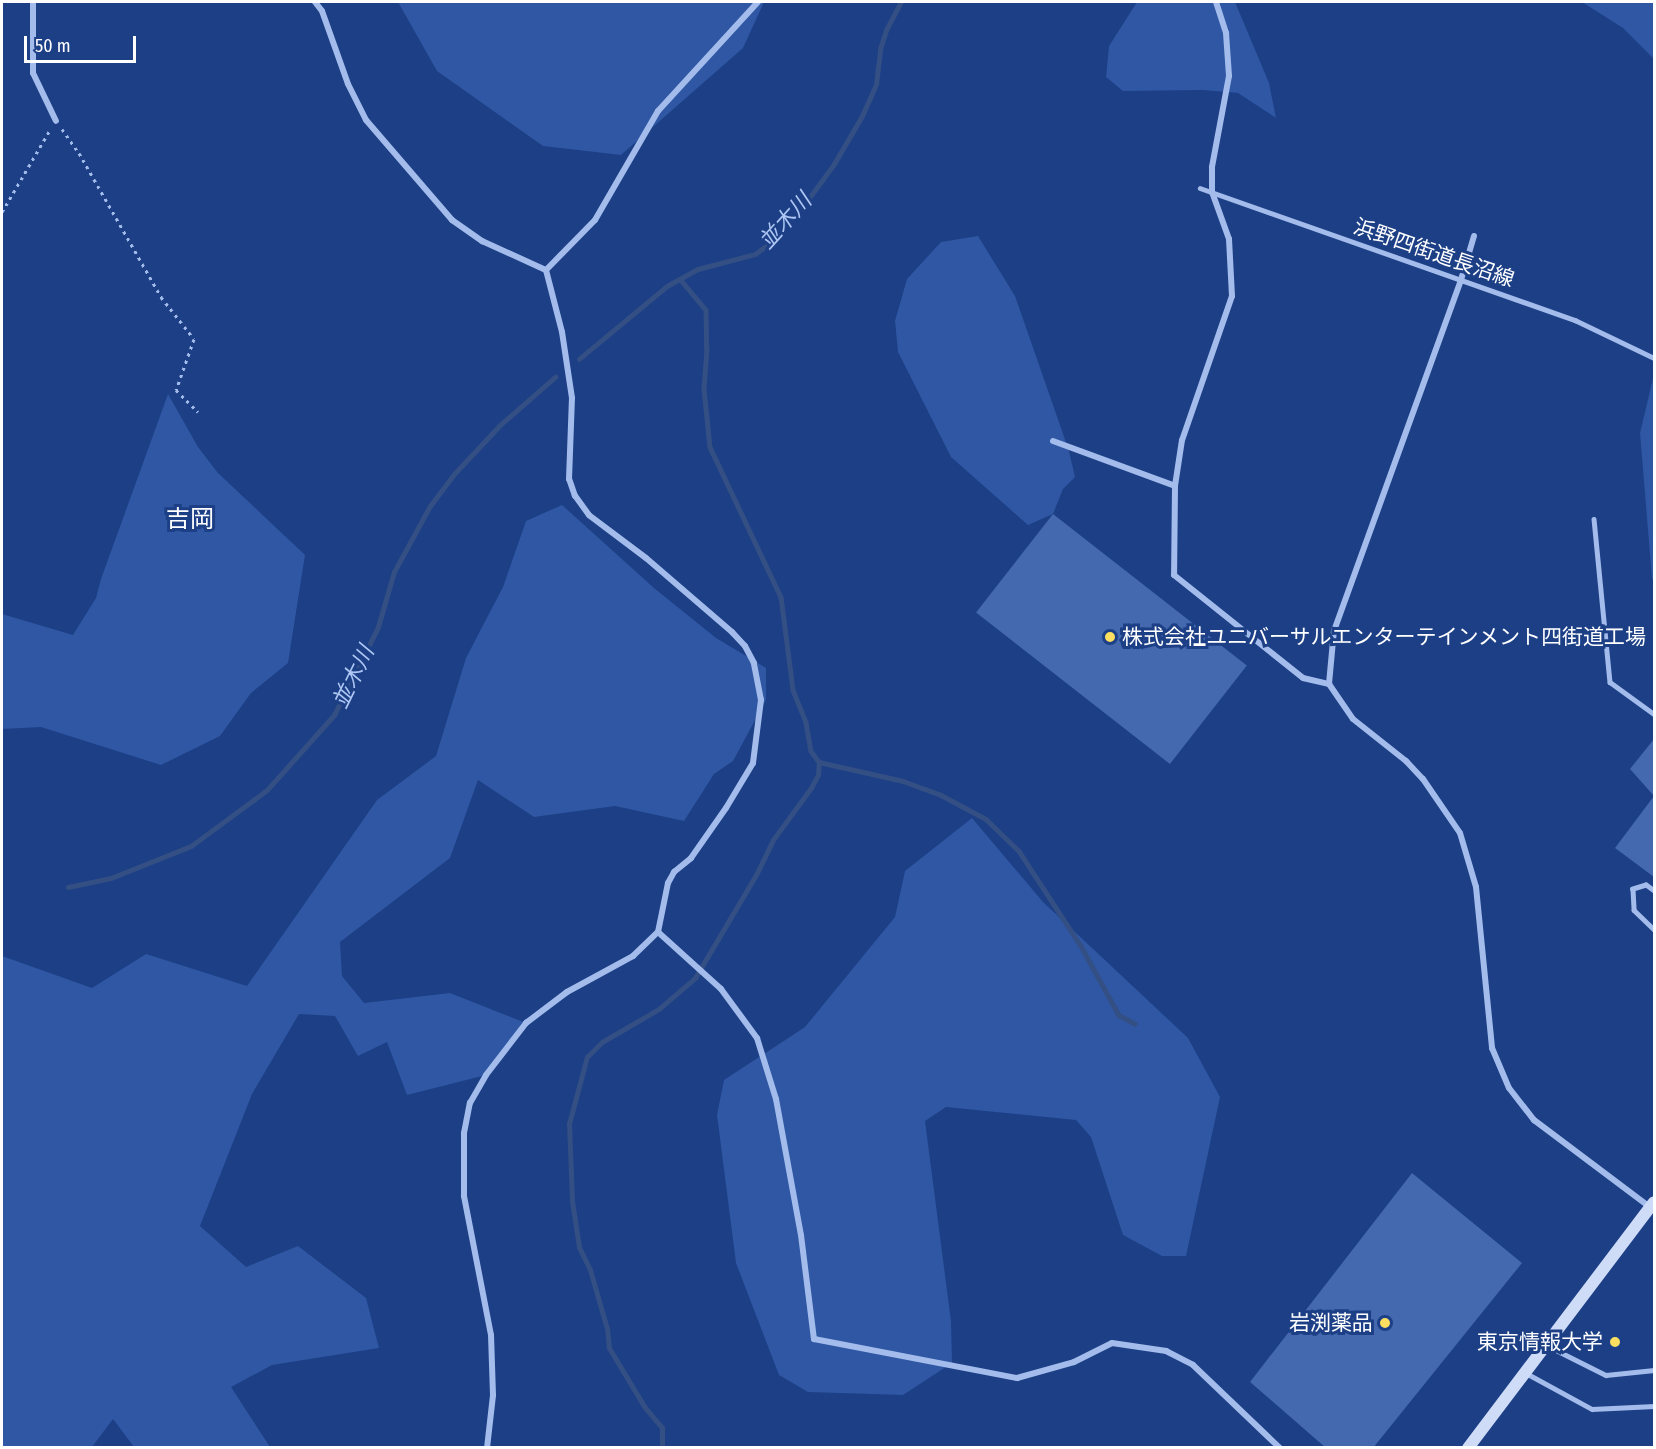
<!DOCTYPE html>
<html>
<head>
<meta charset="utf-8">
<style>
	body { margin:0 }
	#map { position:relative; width:1656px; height:1449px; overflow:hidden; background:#1c3f86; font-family:"Fira Sans Condensed","Noto Sans JP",sans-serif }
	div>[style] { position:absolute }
	.green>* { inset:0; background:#2f57a3 }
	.stream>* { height:4.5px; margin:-2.25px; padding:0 2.25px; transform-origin:2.25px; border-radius:2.25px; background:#344f83 }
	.building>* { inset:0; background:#4469af; transform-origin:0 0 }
	.path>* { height:3px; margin-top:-1.5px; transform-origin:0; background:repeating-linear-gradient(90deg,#a3bceb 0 3px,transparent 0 7.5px) }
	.lane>* { height:4.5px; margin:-2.25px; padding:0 2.25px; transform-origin:2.25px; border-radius:2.25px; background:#a3bceb }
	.street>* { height:6px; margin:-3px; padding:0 3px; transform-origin:3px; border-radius:3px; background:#a3bceb }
	.secondary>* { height:12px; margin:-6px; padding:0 6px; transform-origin:6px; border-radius:6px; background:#cfdcf8 }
	.dots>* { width:16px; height:16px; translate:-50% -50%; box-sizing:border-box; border:3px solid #1c3f86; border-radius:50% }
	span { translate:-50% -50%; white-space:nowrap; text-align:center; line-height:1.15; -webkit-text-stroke:6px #1c3f86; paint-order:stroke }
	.street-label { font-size:21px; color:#fff }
	.poi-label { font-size:21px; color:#fff }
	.left { translate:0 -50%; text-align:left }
	.right { translate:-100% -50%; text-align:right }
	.water-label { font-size:22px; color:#aec6f3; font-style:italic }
	.quarter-label { font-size:24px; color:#fff }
	.frame { position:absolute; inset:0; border:3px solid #fff; pointer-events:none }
	.scale { position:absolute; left:24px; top:36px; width:112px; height:27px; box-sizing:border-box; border:3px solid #fff; border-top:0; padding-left:8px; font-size:18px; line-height:21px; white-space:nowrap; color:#fff; -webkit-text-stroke:4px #1c3f86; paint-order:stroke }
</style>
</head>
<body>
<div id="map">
	<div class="green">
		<div style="clip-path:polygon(398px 2px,764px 2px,743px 48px,621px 155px,543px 146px,437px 71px)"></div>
		<div style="clip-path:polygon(1137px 2px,1235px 2px,1269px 83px,1276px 118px,1238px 93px,1203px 90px,1123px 91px,1106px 77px,1109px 46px)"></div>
		<div style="clip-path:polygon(1582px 2px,1654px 2px,1654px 59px,1623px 28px)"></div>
		<div style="clip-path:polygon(978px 236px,1015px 296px,1069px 451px,1075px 477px,1063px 489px,1053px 514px,1028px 525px,951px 457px,898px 352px,895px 321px,907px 279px,941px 242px)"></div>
		<div style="clip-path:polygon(1654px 374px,1654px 580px,1652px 579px,1640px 433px)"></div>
		<div style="clip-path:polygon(168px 394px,198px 447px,218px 473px,305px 555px,288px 663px,251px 693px,220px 736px,161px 765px,41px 727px,2px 729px,2px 614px,73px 635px,96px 598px,101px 579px)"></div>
		<div style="clip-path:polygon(562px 505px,654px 588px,716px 638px,766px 668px,766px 700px,733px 761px,714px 774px,684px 821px,615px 806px,534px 817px,478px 780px,450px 858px,340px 942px,342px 976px,364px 1003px,450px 993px,526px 1023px,486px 1075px,407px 1095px,387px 1042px,358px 1056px,335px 1016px,299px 1014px,252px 1094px,200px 1226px,246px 1267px,298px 1246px,366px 1298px,379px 1348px,272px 1365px,231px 1387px,270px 1447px,134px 1447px,113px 1419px,92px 1447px,2px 1448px,2px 956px,92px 988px,146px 954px,247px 986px,377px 800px,436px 756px,466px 658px,503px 587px,526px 521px)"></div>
		<div style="clip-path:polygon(972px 818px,1043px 902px,1188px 1038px,1220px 1097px,1186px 1256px,1162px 1256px,1123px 1235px,1091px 1137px,1076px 1120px,946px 1107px,925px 1121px,951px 1321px,952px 1363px,903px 1395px,808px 1392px,779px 1375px,736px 1263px,717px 1115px,724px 1080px,805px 1027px,895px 917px,905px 871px)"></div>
	</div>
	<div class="stream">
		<div style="left:680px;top:279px;width:40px;rotate:50deg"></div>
		<div style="left:706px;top:310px;width:39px;rotate:89deg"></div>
		<div style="left:707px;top:349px;width:40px;rotate:94.3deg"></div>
		<div style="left:704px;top:389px;width:58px;rotate:84.1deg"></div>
		<div style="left:710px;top:447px;width:166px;rotate:64.7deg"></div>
		<div style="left:781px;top:597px;width:94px;rotate:82.6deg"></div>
		<div style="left:793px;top:690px;width:35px;rotate:68deg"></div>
		<div style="left:806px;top:723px;width:28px;rotate:80deg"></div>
		<div style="left:811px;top:751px;width:14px;rotate:54deg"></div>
		<div style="left:819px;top:762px;width:86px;rotate:12.7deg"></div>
		<div style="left:903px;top:781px;width:40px;rotate:20.2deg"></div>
		<div style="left:941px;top:795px;width:51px;rotate:28.1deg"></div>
		<div style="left:986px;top:819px;width:46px;rotate:44.1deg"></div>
		<div style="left:1019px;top:851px;width:113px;rotate:56.9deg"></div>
		<div style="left:1081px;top:946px;width:79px;rotate:61.2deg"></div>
		<div style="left:1119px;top:1015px;width:18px;rotate:29deg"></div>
		<div style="left:579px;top:359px;width:114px;rotate:-39.7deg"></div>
		<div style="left:667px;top:286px;width:35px;rotate:-29deg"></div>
		<div style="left:698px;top:269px;width:59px;rotate:-14.7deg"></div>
		<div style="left:755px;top:254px;width:17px;rotate:-36deg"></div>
		<div style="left:769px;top:244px;width:47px;rotate:-47.6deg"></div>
		<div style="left:801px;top:209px;width:56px;rotate:-53.7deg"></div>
		<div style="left:834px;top:164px;width:56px;rotate:-59.7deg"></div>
		<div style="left:862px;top:116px;width:35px;rotate:-66deg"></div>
		<div style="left:876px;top:84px;width:35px;rotate:-83deg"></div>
		<div style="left:880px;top:49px;width:20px;rotate:-72deg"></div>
		<div style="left:886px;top:30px;width:32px;rotate:-62deg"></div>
		<div style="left:68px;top:887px;width:44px;rotate:-11.8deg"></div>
		<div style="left:111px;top:878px;width:86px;rotate:-21.8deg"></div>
		<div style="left:191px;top:846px;width:94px;rotate:-36.4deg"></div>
		<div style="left:267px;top:790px;width:101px;rotate:-48.2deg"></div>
		<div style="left:334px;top:715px;width:98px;rotate:-63.4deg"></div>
		<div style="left:378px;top:627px;width:57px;rotate:-73.8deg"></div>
		<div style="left:394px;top:572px;width:75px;rotate:-61.4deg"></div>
		<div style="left:430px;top:506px;width:41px;rotate:-52.9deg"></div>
		<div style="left:455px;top:473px;width:66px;rotate:-46.8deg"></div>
		<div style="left:500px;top:425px;width:73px;rotate:-41.1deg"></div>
		<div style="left:662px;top:1448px;width:20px;rotate:-90deg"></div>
		<div style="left:662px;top:1428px;width:26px;rotate:-130deg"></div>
		<div style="left:645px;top:1408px;width:70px;rotate:-121deg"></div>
		<div style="left:609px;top:1348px;width:19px;rotate:-96deg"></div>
		<div style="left:607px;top:1329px;width:61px;rotate:-106.1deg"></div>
		<div style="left:590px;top:1270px;width:25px;rotate:-116deg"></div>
		<div style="left:579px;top:1247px;width:47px;rotate:-98.7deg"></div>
		<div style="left:572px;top:1201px;width:77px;rotate:-92.2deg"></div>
		<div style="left:569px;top:1124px;width:69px;rotate:-75deg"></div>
		<div style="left:587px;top:1057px;width:21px;rotate:-45deg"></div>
		<div style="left:602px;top:1042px;width:66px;rotate:-30.1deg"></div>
		<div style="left:659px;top:1009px;width:48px;rotate:-40.7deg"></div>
		<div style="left:695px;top:978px;width:120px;rotate:-59.4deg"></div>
		<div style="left:756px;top:875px;width:39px;rotate:-64deg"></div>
		<div style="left:773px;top:840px;width:64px;rotate:-53.8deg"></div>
		<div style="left:811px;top:788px;width:15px;rotate:-62deg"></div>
		<div style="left:818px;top:775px;width:13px;rotate:-86deg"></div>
	</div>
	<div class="building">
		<div style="left:1053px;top:514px;width:246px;height:125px;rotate:38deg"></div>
		<div style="clip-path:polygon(1654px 739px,1654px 796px,1630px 769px)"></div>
		<div style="clip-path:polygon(1654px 796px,1654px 877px,1615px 848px)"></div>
		<div style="clip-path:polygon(1412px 1173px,1522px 1263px,1373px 1448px,1326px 1448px,1250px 1382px)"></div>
	</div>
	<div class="path">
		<div style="left:62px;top:129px;width:29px;rotate:55deg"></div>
		<div style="left:79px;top:153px;width:166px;rotate:60.3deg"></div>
		<div style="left:161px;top:297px;width:53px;rotate:51.8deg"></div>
		<div style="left:194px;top:339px;width:54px;rotate:109.4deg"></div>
		<div style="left:176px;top:390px;width:31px;rotate:45deg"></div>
		<div style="left:2px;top:212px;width:97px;rotate:-59.7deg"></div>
	</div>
	<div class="lane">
		<div style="left:1200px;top:188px;width:398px;rotate:19.4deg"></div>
		<div style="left:1575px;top:320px;width:88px;rotate:25.7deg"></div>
		<div style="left:1594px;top:519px;width:164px;rotate:84.4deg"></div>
		<div style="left:1610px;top:682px;width:54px;rotate:36deg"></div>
		<div style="left:1654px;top:891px;width:10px;rotate:-143deg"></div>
		<div style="left:1646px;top:885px;width:14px;rotate:163deg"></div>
		<div style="left:1633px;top:889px;width:21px;rotate:87deg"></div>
		<div style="left:1634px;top:910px;width:28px;rotate:44deg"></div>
		<div style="left:1546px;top:1345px;width:67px;rotate:26.6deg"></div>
		<div style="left:1606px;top:1375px;width:48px;rotate:-5.9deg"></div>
		<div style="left:1526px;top:1373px;width:75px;rotate:28.6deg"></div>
		<div style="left:1592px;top:1409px;width:62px;rotate:-2.8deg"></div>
	</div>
	<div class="street">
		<div style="left:33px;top:2px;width:71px;rotate:90deg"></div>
		<div style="left:33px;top:73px;width:53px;rotate:64.4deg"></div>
		<div style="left:315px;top:2px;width:11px;rotate:52deg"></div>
		<div style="left:322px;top:11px;width:77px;rotate:70.4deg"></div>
		<div style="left:348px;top:84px;width:40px;rotate:63.4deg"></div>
		<div style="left:366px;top:120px;width:132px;rotate:49.3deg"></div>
		<div style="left:452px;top:220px;width:37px;rotate:35deg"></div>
		<div style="left:482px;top:241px;width:70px;rotate:24.4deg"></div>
		<div style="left:1216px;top:2px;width:33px;rotate:72deg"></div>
		<div style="left:1226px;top:33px;width:43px;rotate:86deg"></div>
		<div style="left:1229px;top:76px;width:93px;rotate:100.6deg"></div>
		<div style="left:1212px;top:167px;width:25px;rotate:90deg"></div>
		<div style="left:1212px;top:192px;width:50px;rotate:70.1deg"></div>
		<div style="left:1229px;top:239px;width:57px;rotate:87deg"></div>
		<div style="left:1232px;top:296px;width:152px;rotate:109.1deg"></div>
		<div style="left:1182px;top:440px;width:47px;rotate:98.7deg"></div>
		<div style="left:1175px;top:486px;width:89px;rotate:90.6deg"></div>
		<div style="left:1174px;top:575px;width:165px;rotate:38.6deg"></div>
		<div style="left:1303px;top:678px;width:27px;rotate:13deg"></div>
		<div style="left:1474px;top:236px;width:46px;rotate:106.5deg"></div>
		<div style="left:1461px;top:280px;width:372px;rotate:109.9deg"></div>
		<div style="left:1334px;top:630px;width:54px;rotate:95.3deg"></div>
		<div style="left:1329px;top:684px;width:42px;rotate:55.6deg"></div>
		<div style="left:1353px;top:719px;width:68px;rotate:38.4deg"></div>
		<div style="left:1406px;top:761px;width:25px;rotate:47deg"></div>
		<div style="left:1423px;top:779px;width:65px;rotate:55.6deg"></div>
		<div style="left:1460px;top:833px;width:56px;rotate:73.5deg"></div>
		<div style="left:1476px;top:887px;width:162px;rotate:84.3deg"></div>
		<div style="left:1492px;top:1048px;width:43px;rotate:67deg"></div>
		<div style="left:1509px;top:1088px;width:41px;rotate:52deg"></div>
		<div style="left:1534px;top:1120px;width:145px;rotate:36.9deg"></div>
		<div style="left:546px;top:270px;width:70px;rotate:-45.6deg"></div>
		<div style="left:595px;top:220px;width:126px;rotate:-60deg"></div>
		<div style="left:658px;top:111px;width:148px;rotate:-47.5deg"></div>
		<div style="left:1053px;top:441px;width:130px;rotate:20.2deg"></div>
		<div style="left:658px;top:932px;width:85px;rotate:42.1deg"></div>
		<div style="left:721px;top:989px;width:61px;rotate:53.7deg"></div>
		<div style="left:757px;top:1038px;width:64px;rotate:72.7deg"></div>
		<div style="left:776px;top:1099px;width:138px;rotate:79.6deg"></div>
		<div style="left:801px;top:1235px;width:105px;rotate:82.9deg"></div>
		<div style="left:814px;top:1339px;width:207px;rotate:10.9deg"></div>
		<div style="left:1017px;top:1378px;width:59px;rotate:-15.7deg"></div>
		<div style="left:1074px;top:1362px;width:42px;rotate:-26.6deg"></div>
		<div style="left:1112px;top:1343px;width:55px;rotate:8.4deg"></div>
		<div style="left:1166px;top:1351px;width:30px;rotate:27deg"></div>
		<div style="left:1193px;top:1365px;width:120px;rotate:43.7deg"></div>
		<div style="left:487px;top:1448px;width:53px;rotate:-83.5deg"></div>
		<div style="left:493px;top:1395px;width:60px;rotate:-91.9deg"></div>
		<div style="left:491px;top:1335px;width:142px;rotate:-101deg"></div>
		<div style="left:464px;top:1196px;width:63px;rotate:-90deg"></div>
		<div style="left:464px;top:1133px;width:31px;rotate:-79deg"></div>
		<div style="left:470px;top:1103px;width:32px;rotate:-60deg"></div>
		<div style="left:486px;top:1075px;width:66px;rotate:-52.4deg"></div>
		<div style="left:526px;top:1023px;width:51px;rotate:-37.1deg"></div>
		<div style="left:567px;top:992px;width:75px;rotate:-28.6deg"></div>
		<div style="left:633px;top:956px;width:35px;rotate:-44deg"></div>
		<div style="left:658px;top:932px;width:50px;rotate:-78.5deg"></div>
		<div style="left:668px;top:883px;width:13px;rotate:-61deg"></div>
		<div style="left:674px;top:872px;width:22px;rotate:-39deg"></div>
		<div style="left:691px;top:858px;width:61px;rotate:-55deg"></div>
		<div style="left:726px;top:808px;width:52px;rotate:-59deg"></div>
		<div style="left:753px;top:763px;width:64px;rotate:-82.8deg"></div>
		<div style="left:761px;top:700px;width:38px;rotate:-101deg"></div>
		<div style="left:754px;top:663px;width:19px;rotate:-118deg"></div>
		<div style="left:745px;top:646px;width:19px;rotate:-133deg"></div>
		<div style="left:732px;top:632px;width:113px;rotate:-139.3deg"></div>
		<div style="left:646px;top:558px;width:71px;rotate:-143deg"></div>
		<div style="left:589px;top:515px;width:24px;rotate:-126deg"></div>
		<div style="left:575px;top:496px;width:18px;rotate:-109deg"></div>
		<div style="left:569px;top:479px;width:81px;rotate:-87.9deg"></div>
		<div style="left:572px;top:398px;width:67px;rotate:-98.6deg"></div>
		<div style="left:562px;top:332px;width:64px;rotate:-104.5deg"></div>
	</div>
	<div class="secondary">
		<div style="left:1468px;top:1448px;width:308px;rotate:-52.9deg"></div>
	</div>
	<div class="dots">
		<div style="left:1110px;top:637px;background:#fcdf60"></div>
		<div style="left:1385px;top:1323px;background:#fcdf60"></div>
		<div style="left:1615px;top:1342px;background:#fcdf60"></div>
	</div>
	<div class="street-label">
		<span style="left:1434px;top:253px;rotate:19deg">浜野四街道長沼線</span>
	</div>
	<div class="poi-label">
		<span class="left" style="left:1122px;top:637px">株式会社ユニバーサルエンターテインメント四街道工場</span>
		<span class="right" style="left:1373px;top:1323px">岩渕薬品</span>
		<span class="right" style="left:1603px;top:1342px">東京情報大学</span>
	</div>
	<div class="water-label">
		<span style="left:785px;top:221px;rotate:-48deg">並木川</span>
		<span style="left:353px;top:677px;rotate:-64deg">並木川</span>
	</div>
	<div class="quarter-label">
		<span style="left:190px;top:520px">吉岡</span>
	</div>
	<div class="frame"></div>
	<div class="scale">50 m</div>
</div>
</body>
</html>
